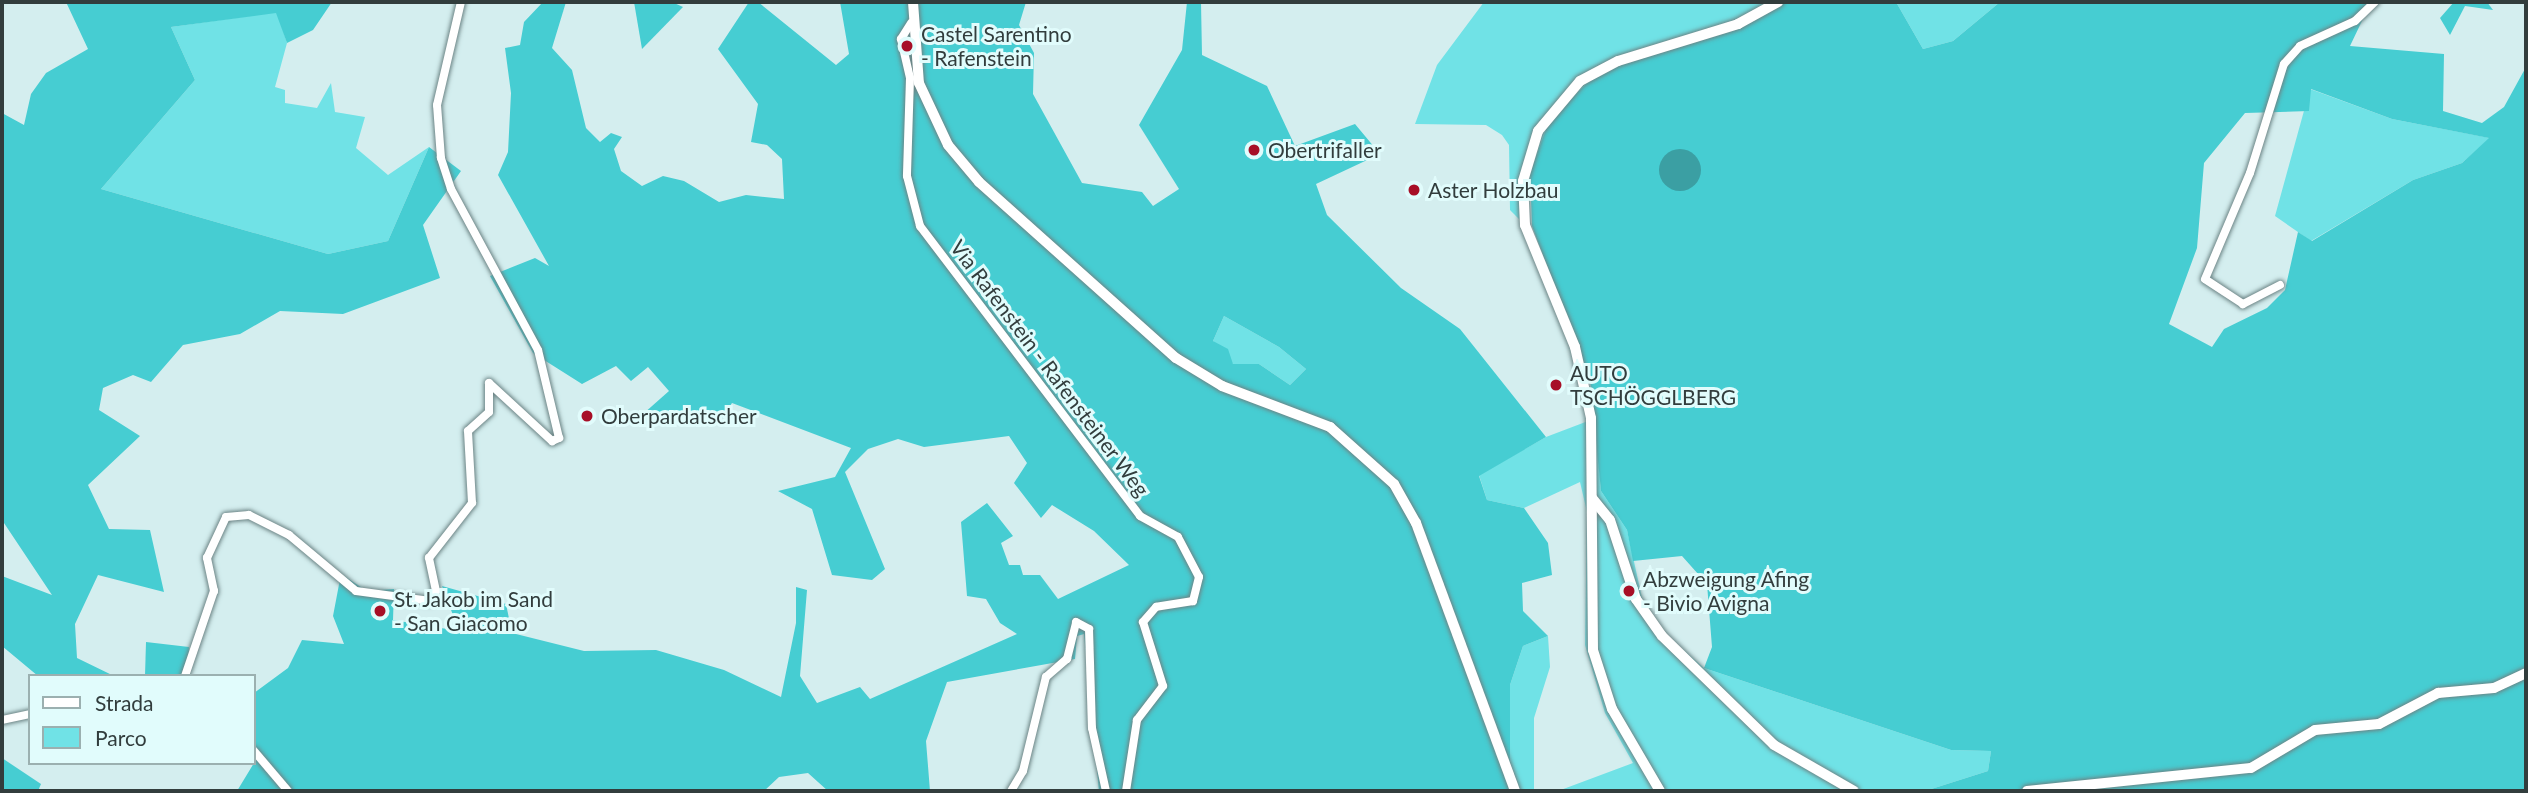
<!DOCTYPE html>
<html>
<head>
<meta charset="utf-8">
<style>
	body { margin:0 }
	#map { position:relative; width:2528px; height:793px; overflow:hidden; background:#d4eeef; font-family:Lato,sans-serif }
	div>[style] { position:absolute }
	.green>* { inset:0; background:#70e2e6 }
	.forest>* { inset:0; background:#46cdd2 }
	.water>* { inset:0; background:#3b9fa3 }
	.round { border-radius:50% }
	.roads { filter:drop-shadow(0 0 2px #6c8485) drop-shadow(0 0 2px #6c8485) }
	.minor>* { height:8px; margin:-4px; padding:0 4px; transform-origin:4px; border-radius:4px; background:#fff }
	.tertiary>* { height:10px; margin:-5px; padding:0 5px; transform-origin:5px; border-radius:5px; background:#fff }
	.secondary>* { height:10px; margin:-5px; padding:0 5px; transform-origin:5px; border-radius:5px; background:#fff }
	.dots>* { width:19px; height:19px; translate:-50% -50%; box-sizing:border-box; border:4px solid #e1fcfc; border-radius:50% }
	span { translate:-50% -50%; white-space:nowrap; text-align:center; line-height:1.15; -webkit-text-stroke:6px #e1fcfc; paint-order:stroke }
	.poi-label { font-size:21px; color:#323d3d }
	.left { translate:0 -50%; text-align:left }
	.street-label { font-size:21px; color:#323d3d }
	.frame { position:absolute; inset:0; border:4px solid #323d3d; pointer-events:none }
	.legend { position:absolute; left:28px; top:674px; width:228px; height:91px; box-sizing:border-box; background:#e1fcfc; border:2px solid #9bb0b0; margin:0; padding:9px 12px; list-style:none; font-size:21px; color:#323d3d }
	.legend li { display:flex; align-items:center; gap:14px; height:35px }
	.legend b { width:35px; border:2px solid #9bb0b0 }
</style>
</head>
<body>
<div id="map">
	<div class="green">
		<div style="clip-path:polygon(1484px 2px,1788px 2px,1530px 173px,1525px 225px,1510px 210px,1509px 145px,1502px 135px,1486px 125px,1415px 124px,1437px 65px)"></div>
		<div style="clip-path:polygon(1896px 2px,2000px 2px,1953px 41px,1923px 49px)"></div>
		<div style="clip-path:polygon(277px 12px,287px 43px,275px 87px,285px 90px,285px 103px,317px 108px,331px 83px,335px 112px,365px 117px,356px 148px,388px 175px,429px 147px,388px 241px,328px 254px,101px 189px,195px 80px,171px 27px)"></div>
		<div style="clip-path:polygon(2310px 89px,2392px 119px,2490px 138px,2462px 163px,2413px 180px,2311px 241px,2275px 216px)"></div>
		<div style="clip-path:polygon(1224px 316px,1279px 347px,1306px 369px,1290px 385px,1259px 364px,1233px 364px,1213px 341px)"></div>
		<div style="clip-path:polygon(1596px 418px,1601px 491px,1627px 530px,1644px 607px,1663px 632px,1704px 668px,1951px 750px,1991px 751px,1988px 771px,1925px 791px,1558px 791px,1633px 763px,1605px 713px,1585px 645px,1587px 512px,1580px 482px,1524px 508px,1487px 500px,1479px 475px,1546px 437px)"></div>
		<div style="clip-path:polygon(1548px 636px,1550px 667px,1534px 718px,1534px 791px,1521px 791px,1510px 761px,1510px 685px,1523px 646px)"></div>
	</div>
	<div class="forest">
		<div style="clip-path:polygon(66px 2px,332px 2px,313px 30px,287px 43px,276px 13px,171px 27px,195px 80px,101px 189px,328px 254px,388px 241px,429px 147px,461px 171px,423px 225px,440px 278px,343px 314px,280px 311px,240px 334px,183px 345px,151px 382px,133px 375px,103px 388px,99px 410px,140px 436px,88px 485px,109px 529px,150px 530px,164px 592px,98px 575px,75px 624px,77px 658px,114px 676px,38px 676px,2px 646px,2px 576px,52px 595px,2px 520px,2px 113px,24px 125px,31px 94px,46px 73px,88px 49px)"></div>
		<div style="clip-path:polygon(evenodd,543px 2px,566px 2px,552px 48px,572px 70px,586px 128px,600px 142px,611px 133px,622px 137px,614px 149px,621px 171px,642px 186px,663px 176px,684px 181px,719px 202px,746px 195px,784px 199px,782px 159px,767px 145px,751px 142px,758px 104px,718px 49px,749px 2px,758px 2px,836px 65px,849px 54px,840px 2px,1026px 2px,1019px 25px,1034px 53px,1033px 94px,1082px 183px,1142px 192px,1153px 206px,1179px 189px,1139px 125px,1182px 50px,1187px 2px,1201px 2px,1202px 55px,1267px 86px,1295px 146px,1355px 124px,1380px 154px,1316px 184px,1327px 215px,1401px 288px,1460px 329px,1546px 437px,1479px 476px,1487px 500px,1524px 508px,1548px 543px,1552px 575px,1522px 583px,1523px 611px,1548px 636px,1523px 646px,1510px 685px,1510px 761px,1521px 791px,1099px 791px,1084px 634px,1077px 636px,1075px 659px,947px 682px,926px 741px,930px 791px,828px 791px,808px 773px,779px 777px,764px 791px,237px 791px,254px 763px,254px 693px,288px 668px,302px 640px,344px 644px,333px 616px,341px 574px,367px 591px,394px 589px,393px 620px,459px 631px,442px 586px,506px 604px,512px 633px,584px 651px,656px 650px,724px 670px,781px 697px,796px 623px,796px 587px,807px 590px,800px 676px,817px 703px,860px 687px,870px 699px,1017px 634px,1000px 623px,986px 599px,967px 596px,961px 522px,987px 503px,1013px 536px,1001px 543px,1009px 565px,1020px 565px,1023px 575px,1040px 575px,1058px 599px,1129px 565px,1094px 531px,1052px 505px,1041px 518px,1014px 483px,1027px 463px,1009px 436px,924px 447px,898px 439px,868px 449px,845px 472px,885px 569px,872px 580px,832px 575px,812px 509px,778px 491px,835px 477px,851px 448px,732px 403px,722px 418px,693px 411px,651px 427px,641px 424px,643px 414px,669px 391px,648px 367px,631px 381px,616px 366px,582px 384px,533px 353px,490px 276px,535px 258px,549px 266px,498px 175px,508px 152px,511px 93px,505px 48px,520px 45px,524px 22px,543px 2px,1224px 316px,1279px 347px,1306px 369px,1290px 385px,1259px 364px,1233px 364px,1228px 349px,1213px 341px,1224px 316px)"></div>
		<div style="clip-path:polygon(634px 2px,672px 2px,683px 7px,642px 49px)"></div>
		<div style="clip-path:polygon(evenodd,1788px 2px,1896px 2px,1923px 49px,1953px 41px,2000px 2px,2371px 2px,2350px 46px,2444px 54px,2443px 111px,2482px 123px,2504px 107px,2526px 67px,2526px 791px,1925px 791px,1988px 771px,1991px 751px,1951px 750px,1704px 668px,1712px 647px,1707px 584px,1682px 556px,1633px 561px,1627px 530px,1601px 491px,1590px 380px,1532px 226px,1530px 173px,1550px 119px,1598px 73px,1788px 2px,2311px 89px,2392px 119px,2489px 138px,2462px 163px,2413px 180px,2312px 241px,2298px 232px,2285px 290px,2267px 308px,2224px 329px,2212px 347px,2169px 324px,2197px 248px,2204px 163px,2245px 113px,2309px 111px,2311px 89px)"></div>
		<div style="clip-path:polygon(2454px 2px,2487px 2px,2493px 10px,2465px 6px,2450px 35px,2440px 18px)"></div>
		<div style="clip-path:polygon(146px 642px,189px 647px,188px 676px,145px 676px)"></div>
		<div style="clip-path:polygon(2px 758px,41px 784px,38px 791px,2px 791px)"></div>
	</div>
	<div class="water">
		<div class="round" style="left:1659px;top:149px;width:42px;height:42px"></div>
	</div>
	<div class="roads">
		<div class="minor">
			<div style="left:911px;top:23px;width:19px;rotate:122deg"></div>
			<div style="left:901px;top:39px;width:40px;rotate:77deg"></div>
			<div style="left:910px;top:78px;width:98px;rotate:91.8deg"></div>
			<div style="left:907px;top:176px;width:52px;rotate:75.4deg"></div>
			<div style="left:920px;top:226px;width:364px;rotate:52.8deg"></div>
			<div style="left:1140px;top:516px;width:43px;rotate:28.9deg"></div>
			<div style="left:1178px;top:537px;width:45px;rotate:62.3deg"></div>
			<div style="left:1199px;top:577px;width:25px;rotate:104deg"></div>
			<div style="left:1193px;top:601px;width:37px;rotate:171deg"></div>
			<div style="left:1156px;top:607px;width:20px;rotate:131deg"></div>
			<div style="left:1143px;top:622px;width:67px;rotate:72.6deg"></div>
			<div style="left:1163px;top:686px;width:43px;rotate:127.4deg"></div>
			<div style="left:1137px;top:720px;width:72px;rotate:98.8deg"></div>
			<div style="left:2280px;top:285px;width:42px;rotate:152.8deg"></div>
			<div style="left:2243px;top:304px;width:45px;rotate:-146.7deg"></div>
			<div style="left:2205px;top:279px;width:115px;rotate:-67deg"></div>
			<div style="left:2250px;top:173px;width:114px;rotate:-72.7deg"></div>
			<div style="left:2284px;top:64px;width:24px;rotate:-48deg"></div>
			<div style="left:2300px;top:46px;width:60px;rotate:-24.4deg"></div>
			<div style="left:2355px;top:21px;width:28px;rotate:-44deg"></div>
			<div style="left:185px;top:676px;width:90px;rotate:-71.2deg"></div>
			<div style="left:214px;top:591px;width:34px;rotate:-102deg"></div>
			<div style="left:207px;top:558px;width:45px;rotate:-65.1deg"></div>
			<div style="left:226px;top:517px;width:23px;rotate:-5deg"></div>
			<div style="left:249px;top:515px;width:45px;rotate:26.6deg"></div>
			<div style="left:289px;top:535px;width:87px;rotate:39.9deg"></div>
			<div style="left:356px;top:591px;width:75px;rotate:7.7deg"></div>
			<div style="left:430px;top:601px;width:12px;rotate:-59deg"></div>
			<div style="left:436px;top:591px;width:34px;rotate:-102deg"></div>
			<div style="left:429px;top:558px;width:70px;rotate:-52deg"></div>
			<div style="left:472px;top:503px;width:72px;rotate:-93.2deg"></div>
			<div style="left:468px;top:431px;width:28px;rotate:-42deg"></div>
			<div style="left:489px;top:412px;width:29px;rotate:-90deg"></div>
			<div style="left:489px;top:383px;width:86px;rotate:42.6deg"></div>
			<div style="left:552px;top:441px;width:8px;rotate:-23deg"></div>
			<div style="left:559px;top:438px;width:90px;rotate:-103.4deg"></div>
			<div style="left:538px;top:350px;width:183px;rotate:-118.4deg"></div>
			<div style="left:451px;top:189px;width:33px;rotate:-108deg"></div>
			<div style="left:441px;top:158px;width:53px;rotate:-94.3deg"></div>
			<div style="left:437px;top:105px;width:106px;rotate:-76.9deg"></div>
			<div style="left:2px;top:720px;width:29px;rotate:-12deg"></div>
			<div style="left:254px;top:751px;width:52px;rotate:49.6deg"></div>
			<div style="left:1011px;top:791px;width:23px;rotate:-59deg"></div>
			<div style="left:1023px;top:771px;width:97px;rotate:-76.3deg"></div>
			<div style="left:1046px;top:677px;width:28px;rotate:-41deg"></div>
			<div style="left:1067px;top:659px;width:38px;rotate:-76deg"></div>
			<div style="left:1076px;top:622px;width:15px;rotate:28deg"></div>
			<div style="left:1089px;top:629px;width:99px;rotate:88.3deg"></div>
			<div style="left:1092px;top:728px;width:65px;rotate:77.5deg"></div>
		</div>
		<div class="tertiary">
			<div style="left:1592px;top:498px;width:28px;rotate:51deg"></div>
			<div style="left:1610px;top:520px;width:83px;rotate:71.8deg"></div>
			<div style="left:1636px;top:599px;width:45px;rotate:54.9deg"></div>
			<div style="left:1662px;top:636px;width:156px;rotate:44.2deg"></div>
			<div style="left:1774px;top:745px;width:92px;rotate:29.9deg"></div>
			<div style="left:2027px;top:791px;width:225px;rotate:-5.9deg"></div>
			<div style="left:2251px;top:768px;width:74px;rotate:-30.7deg"></div>
			<div style="left:2315px;top:730px;width:64px;rotate:-5.4deg"></div>
			<div style="left:2379px;top:724px;width:67px;rotate:-27.7deg"></div>
			<div style="left:2438px;top:693px;width:56px;rotate:-5.1deg"></div>
			<div style="left:2494px;top:688px;width:35px;rotate:-25deg"></div>
		</div>
		<div class="secondary">
			<div style="left:913px;top:2px;width:81px;rotate:85.8deg"></div>
			<div style="left:919px;top:83px;width:68px;rotate:64.9deg"></div>
			<div style="left:948px;top:145px;width:48px;rotate:50deg"></div>
			<div style="left:979px;top:182px;width:264px;rotate:41.8deg"></div>
			<div style="left:1176px;top:358px;width:54px;rotate:31.3deg"></div>
			<div style="left:1222px;top:386px;width:116px;rotate:20.8deg"></div>
			<div style="left:1330px;top:427px;width:86px;rotate:41.7deg"></div>
			<div style="left:1394px;top:484px;width:45px;rotate:60.6deg"></div>
			<div style="left:1416px;top:523px;width:286px;rotate:69.7deg"></div>
			<div style="left:1660px;top:791px;width:95px;rotate:-120.3deg"></div>
			<div style="left:1612px;top:709px;width:62px;rotate:-107.9deg"></div>
			<div style="left:1593px;top:650px;width:232px;rotate:-90.5deg"></div>
			<div style="left:1591px;top:418px;width:73px;rotate:-102.7deg"></div>
			<div style="left:1575px;top:347px;width:132px;rotate:-112.3deg"></div>
			<div style="left:1525px;top:225px;width:44px;rotate:-92.6deg"></div>
			<div style="left:1523px;top:181px;width:52px;rotate:-73.3deg"></div>
			<div style="left:1538px;top:131px;width:65px;rotate:-50deg"></div>
			<div style="left:1580px;top:81px;width:43px;rotate:-27.8deg"></div>
			<div style="left:1618px;top:61px;width:126px;rotate:-17.1deg"></div>
			<div style="left:1738px;top:24px;width:46px;rotate:-28.8deg"></div>
		</div>
	</div>
	<div class="dots">
		<div style="left:907px;top:46px;background:#a70f27"></div>
		<div style="left:1254px;top:150px;background:#a70f27"></div>
		<div style="left:1414px;top:190px;background:#a70f27"></div>
		<div style="left:1556px;top:385px;background:#a70f27"></div>
		<div style="left:587px;top:416px;background:#a70f27"></div>
		<div style="left:1629px;top:591px;background:#a70f27"></div>
		<div style="left:380px;top:611px;background:#a70f27"></div>
	</div>
	<div class="poi-label">
		<span class="left" style="left:921px;top:46px">Castel Sarentino<br>- Rafenstein</span>
		<span class="left" style="left:1268px;top:150px">Obertrifaller</span>
		<span class="left" style="left:1428px;top:190px">Aster Holzbau</span>
		<span class="left" style="left:1570px;top:385px">AUTO<br>TSCHÖGGLBERG</span>
		<span class="left" style="left:601px;top:416px">Oberpardatscher</span>
		<span class="left" style="left:1643px;top:591px">Abzweigung Afing<br>- Bivio Avigna</span>
		<span class="left" style="left:394px;top:611px">St. Jakob im Sand<br>- San Giacomo</span>
	</div>
	<div class="street-label">
		<span style="left:1050px;top:368px;rotate:53deg">Via Rafenstein - Rafensteiner Weg</span>
	</div>
	<div class="frame"></div>
	<ul class="legend">
	<li><b style="height:9px;background:#fff"></b>Strada</li>
	<li><b style="height:19px;background:#70e2e6"></b>Parco</li>
	</ul>
</div>
</body>
</html>
